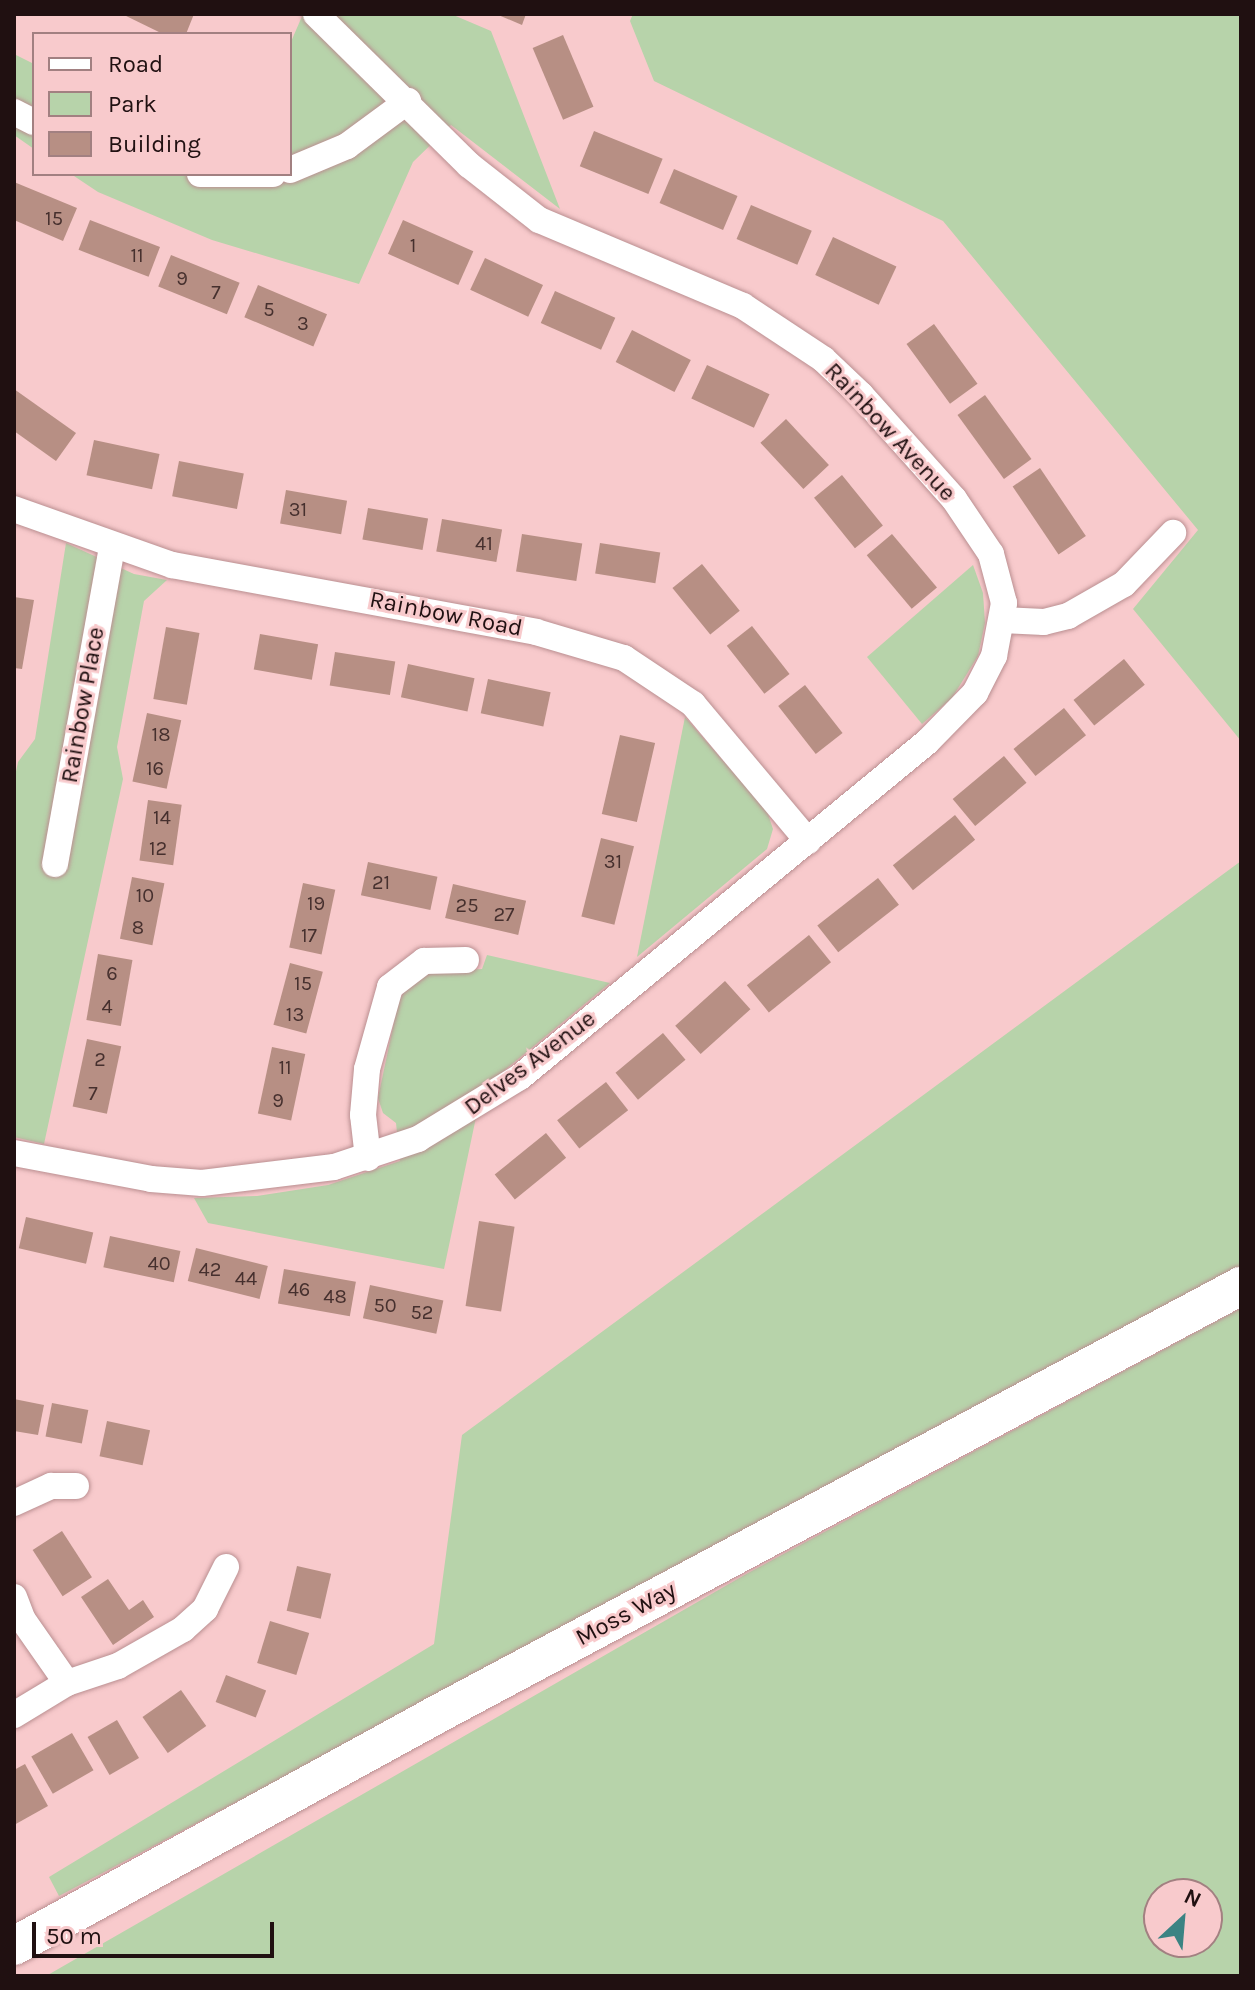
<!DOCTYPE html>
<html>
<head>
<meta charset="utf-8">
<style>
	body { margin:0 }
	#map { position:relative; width:1255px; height:1990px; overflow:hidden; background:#f8cacc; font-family:Karla,sans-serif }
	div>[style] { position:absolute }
	.green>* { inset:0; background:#b7d3aa }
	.building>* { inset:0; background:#b78f84; transform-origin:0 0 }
	.roads { filter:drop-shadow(0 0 2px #ba8f91) drop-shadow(0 0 2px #ba8f91) }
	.street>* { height:26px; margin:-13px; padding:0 13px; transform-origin:13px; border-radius:13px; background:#fff }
	.secondary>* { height:38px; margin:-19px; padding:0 19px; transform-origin:19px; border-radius:19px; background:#fff }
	span { translate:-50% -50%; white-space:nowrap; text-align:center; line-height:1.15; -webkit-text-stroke:6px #f8cacc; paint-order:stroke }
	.number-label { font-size:20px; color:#46302e }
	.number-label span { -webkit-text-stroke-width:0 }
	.street-label { font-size:24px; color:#201011 }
	.frame { position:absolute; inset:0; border:16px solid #201011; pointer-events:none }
	.legend { position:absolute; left:32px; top:32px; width:260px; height:144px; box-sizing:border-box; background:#f8cacc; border:2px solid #a28081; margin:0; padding:10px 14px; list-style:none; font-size:24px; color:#201011 }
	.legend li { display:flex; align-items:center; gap:16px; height:40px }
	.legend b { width:40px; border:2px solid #a28081 }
	.north { position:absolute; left:1143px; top:1878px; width:80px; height:80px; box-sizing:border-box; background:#f8cacc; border:2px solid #a28081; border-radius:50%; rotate:26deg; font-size:22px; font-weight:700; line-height:32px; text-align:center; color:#201011 }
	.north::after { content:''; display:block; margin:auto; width:28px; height:36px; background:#3b8383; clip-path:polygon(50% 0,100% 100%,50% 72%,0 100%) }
	.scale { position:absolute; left:32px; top:1922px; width:242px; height:36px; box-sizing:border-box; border:4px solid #201011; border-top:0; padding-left:10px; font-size:24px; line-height:28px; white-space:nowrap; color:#201011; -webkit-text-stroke:6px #f8cacc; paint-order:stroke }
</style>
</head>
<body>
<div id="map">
	<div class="green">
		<div style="clip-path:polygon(303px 14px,451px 14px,491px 31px,560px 209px,451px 125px,413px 162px,359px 284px,212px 240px,98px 192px,71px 174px,290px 174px,290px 44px)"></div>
		<div style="clip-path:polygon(633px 14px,1241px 14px,1241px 741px,1133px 609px,1198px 530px,943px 221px,654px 81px,630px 21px)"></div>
		<div style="clip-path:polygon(14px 54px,34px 64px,34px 149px,14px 135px)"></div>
		<div style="clip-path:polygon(66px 543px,134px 574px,167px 580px,144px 601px,117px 747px,123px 779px,44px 1144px,14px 1137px,14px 781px,18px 762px,35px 739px)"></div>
		<div style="clip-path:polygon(973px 565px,983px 593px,985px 623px,978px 656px,952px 698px,922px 724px,867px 657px)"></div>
		<div style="clip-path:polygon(685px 717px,767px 811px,773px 829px,767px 849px,637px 957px)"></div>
		<div style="clip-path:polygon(1241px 861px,1241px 1271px,59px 1896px,49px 1877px,434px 1644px,462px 1435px)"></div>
		<div style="clip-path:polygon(487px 955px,610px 983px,482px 1089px,444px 1269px,208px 1223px,194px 1198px,257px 1196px,328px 1185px,400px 1161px,396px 1123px,383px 1113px,378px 1098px,398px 1003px,410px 980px,433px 972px,482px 969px)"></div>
		<div style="clip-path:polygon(evenodd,1241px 1308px,1241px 1976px,46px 1976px,748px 1573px,1241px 1308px,1207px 1894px,1207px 1942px,1159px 1942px,1159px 1894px,1207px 1894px)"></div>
	</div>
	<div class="building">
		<div style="clip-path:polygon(122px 14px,194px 14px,186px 34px,163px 34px)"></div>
		<div style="clip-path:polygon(496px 14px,526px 14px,522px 25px)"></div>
		<div style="left:563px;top:35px;width:78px;height:33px;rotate:67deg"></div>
		<div style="left:594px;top:131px;width:74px;height:38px;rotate:22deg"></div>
		<div style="left:674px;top:169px;width:69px;height:37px;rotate:23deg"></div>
		<div style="clip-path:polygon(14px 182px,77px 208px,63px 241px,14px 220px)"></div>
		<div style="left:751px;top:205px;width:66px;height:37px;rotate:23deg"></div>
		<div style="left:90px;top:220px;width:75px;height:32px;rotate:21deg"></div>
		<div style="left:403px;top:220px;width:77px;height:37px;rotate:24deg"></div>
		<div style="left:833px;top:237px;width:70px;height:42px;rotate:25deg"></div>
		<div style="left:171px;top:255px;width:74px;height:34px;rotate:22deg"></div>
		<div style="left:485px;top:258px;width:64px;height:35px;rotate:25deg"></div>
		<div style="left:258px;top:285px;width:75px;height:35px;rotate:23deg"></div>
		<div style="left:555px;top:291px;width:66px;height:35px;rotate:24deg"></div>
		<div style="left:934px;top:324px;width:74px;height:34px;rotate:54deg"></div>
		<div style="left:632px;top:330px;width:66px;height:36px;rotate:27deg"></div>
		<div style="left:707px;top:365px;width:69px;height:37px;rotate:25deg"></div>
		<div style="clip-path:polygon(14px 389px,76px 433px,56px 461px,14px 431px)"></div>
		<div style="left:985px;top:395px;width:79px;height:34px;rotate:54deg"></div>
		<div style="left:786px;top:419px;width:63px;height:35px;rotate:47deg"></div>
		<div style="left:94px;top:440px;width:67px;height:36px;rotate:12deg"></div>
		<div style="left:179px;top:461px;width:66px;height:36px;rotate:11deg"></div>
		<div style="left:1040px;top:468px;width:82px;height:33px;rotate:56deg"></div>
		<div style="left:842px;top:475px;width:65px;height:36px;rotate:51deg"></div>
		<div style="left:286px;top:490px;width:62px;height:34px;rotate:10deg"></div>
		<div style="left:368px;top:508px;width:61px;height:32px;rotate:10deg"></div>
		<div style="left:442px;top:519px;width:61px;height:33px;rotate:10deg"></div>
		<div style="left:522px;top:534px;width:61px;height:38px;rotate:9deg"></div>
		<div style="left:892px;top:534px;width:70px;height:33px;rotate:50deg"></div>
		<div style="left:600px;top:543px;width:61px;height:31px;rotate:9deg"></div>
		<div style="left:702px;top:564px;width:60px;height:38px;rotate:51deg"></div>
		<div style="clip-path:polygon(14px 597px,34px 600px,22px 669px,14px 668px)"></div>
		<div style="left:752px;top:626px;width:61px;height:32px;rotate:52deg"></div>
		<div style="left:166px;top:627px;width:34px;height:73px;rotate:10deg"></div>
		<div style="left:260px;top:634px;width:59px;height:36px;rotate:10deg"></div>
		<div style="left:335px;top:652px;width:61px;height:34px;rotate:9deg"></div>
		<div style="left:1124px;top:659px;width:33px;height:65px;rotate:51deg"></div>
		<div style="left:408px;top:664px;width:68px;height:34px;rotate:12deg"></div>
		<div style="left:488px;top:679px;width:64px;height:35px;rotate:12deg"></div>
		<div style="left:805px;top:685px;width:61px;height:34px;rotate:52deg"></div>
		<div style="left:1064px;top:708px;width:35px;height:65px;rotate:51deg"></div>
		<div style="left:147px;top:713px;width:35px;height:70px;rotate:12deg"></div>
		<div style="left:620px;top:735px;width:36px;height:81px;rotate:13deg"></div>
		<div style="left:1004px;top:756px;width:35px;height:67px;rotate:50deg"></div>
		<div style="left:148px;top:800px;width:34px;height:61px;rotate:8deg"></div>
		<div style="left:955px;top:815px;width:32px;height:80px;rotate:51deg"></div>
		<div style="left:601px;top:838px;width:34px;height:81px;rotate:14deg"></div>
		<div style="left:368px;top:862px;width:71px;height:34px;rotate:12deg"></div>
		<div style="left:132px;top:877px;width:33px;height:63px;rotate:11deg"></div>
		<div style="left:878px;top:878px;width:34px;height:77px;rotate:52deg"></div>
		<div style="left:303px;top:883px;width:33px;height:66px;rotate:12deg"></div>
		<div style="left:453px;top:884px;width:75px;height:35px;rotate:13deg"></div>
		<div style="left:809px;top:935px;width:35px;height:80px;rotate:51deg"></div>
		<div style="left:98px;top:954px;width:35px;height:67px;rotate:10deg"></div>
		<div style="left:290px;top:963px;width:34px;height:64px;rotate:15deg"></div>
		<div style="left:725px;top:981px;width:38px;height:67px;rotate:48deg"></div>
		<div style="left:663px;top:1033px;width:35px;height:62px;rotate:50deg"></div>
		<div style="left:87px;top:1039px;width:35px;height:69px;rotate:12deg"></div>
		<div style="left:272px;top:1047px;width:34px;height:68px;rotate:12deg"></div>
		<div style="left:606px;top:1082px;width:36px;height:62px;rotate:52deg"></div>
		<div style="left:546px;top:1133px;width:32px;height:66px;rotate:51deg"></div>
		<div style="left:26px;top:1217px;width:69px;height:32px;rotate:13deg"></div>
		<div style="left:479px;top:1221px;width:36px;height:86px;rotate:9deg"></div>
		<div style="left:110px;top:1236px;width:72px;height:32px;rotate:12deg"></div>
		<div style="left:196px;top:1248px;width:74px;height:34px;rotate:14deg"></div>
		<div style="left:284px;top:1269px;width:73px;height:35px;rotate:10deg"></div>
		<div style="left:370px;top:1285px;width:75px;height:34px;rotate:12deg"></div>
		<div style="clip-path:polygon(14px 1399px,44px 1405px,38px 1435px,14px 1431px)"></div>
		<div style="left:52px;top:1403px;width:37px;height:34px;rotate:11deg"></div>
		<div style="left:107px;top:1421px;width:44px;height:36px;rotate:12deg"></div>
		<div style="left:62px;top:1531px;width:55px;height:35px;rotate:57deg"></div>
		<div style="left:297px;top:1566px;width:35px;height:46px;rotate:13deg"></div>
		<div style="clip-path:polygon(108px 1579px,129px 1610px,143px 1600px,154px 1617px,113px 1645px,81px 1597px)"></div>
		<div style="left:270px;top:1621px;width:41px;height:44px;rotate:17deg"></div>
		<div style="left:226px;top:1675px;width:43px;height:29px;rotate:21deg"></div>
		<div style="left:181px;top:1690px;width:44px;height:47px;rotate:55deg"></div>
		<div style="left:117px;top:1720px;width:44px;height:34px;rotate:60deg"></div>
		<div style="left:72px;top:1733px;width:43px;height:47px;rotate:60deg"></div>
		<div style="clip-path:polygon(25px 1764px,48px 1806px,14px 1825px,14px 1770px)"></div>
	</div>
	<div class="roads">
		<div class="street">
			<div style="left:14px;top:112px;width:22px;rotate:27deg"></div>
			<div style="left:290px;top:170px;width:62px;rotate:-22.8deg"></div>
			<div style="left:347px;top:146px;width:76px;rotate:-36.4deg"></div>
			<div style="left:200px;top:174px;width:73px"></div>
			<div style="left:14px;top:509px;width:168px;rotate:19.5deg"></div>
			<div style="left:172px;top:565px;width:370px;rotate:10.4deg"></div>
			<div style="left:536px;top:632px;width:92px;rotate:16.5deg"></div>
			<div style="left:624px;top:658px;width:83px;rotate:33.7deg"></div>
			<div style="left:693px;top:704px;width:179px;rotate:50deg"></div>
			<div style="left:1002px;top:620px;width:42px;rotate:2.7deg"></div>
			<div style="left:1044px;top:622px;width:25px;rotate:-14deg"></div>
			<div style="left:1068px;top:616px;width:64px;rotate:-29.7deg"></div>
			<div style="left:1124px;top:584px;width:71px;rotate:-46.1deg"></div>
			<div style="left:55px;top:864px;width:322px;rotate:-79.8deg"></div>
			<div style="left:14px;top:1153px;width:139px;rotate:10.7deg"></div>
			<div style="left:151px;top:1179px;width:51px;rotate:4.5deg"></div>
			<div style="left:202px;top:1183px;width:133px;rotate:-6.9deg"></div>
			<div style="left:334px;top:1167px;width:89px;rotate:-18.4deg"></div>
			<div style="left:418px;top:1139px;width:119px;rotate:-31.3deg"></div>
			<div style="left:520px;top:1077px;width:527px;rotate:-39.46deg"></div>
			<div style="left:927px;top:742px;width:69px;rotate:-45.6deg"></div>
			<div style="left:975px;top:693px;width:42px;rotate:-62.8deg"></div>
			<div style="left:994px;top:656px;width:54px;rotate:-79.3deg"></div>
			<div style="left:1004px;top:603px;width:51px;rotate:-104.9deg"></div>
			<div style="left:991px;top:554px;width:66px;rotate:-123.9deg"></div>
			<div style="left:954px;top:499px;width:140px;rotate:-131.8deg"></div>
			<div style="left:861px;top:395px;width:52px;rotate:-136.5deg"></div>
			<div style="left:823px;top:359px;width:96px;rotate:-146.5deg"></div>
			<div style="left:743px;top:306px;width:221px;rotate:-157.1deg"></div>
			<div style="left:539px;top:220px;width:89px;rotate:-141.8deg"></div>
			<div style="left:469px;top:165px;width:215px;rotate:-135.4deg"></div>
			<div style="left:368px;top:1158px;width:43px;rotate:-96.6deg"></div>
			<div style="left:363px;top:1115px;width:46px;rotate:-85deg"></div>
			<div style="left:367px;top:1069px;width:85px;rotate:-74.3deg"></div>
			<div style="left:390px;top:987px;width:43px;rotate:-37.4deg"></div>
			<div style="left:424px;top:961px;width:42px;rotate:-1.4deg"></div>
			<div style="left:14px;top:1503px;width:41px;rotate:-24.7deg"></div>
			<div style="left:51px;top:1486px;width:25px"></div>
			<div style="left:14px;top:1597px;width:25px;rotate:69deg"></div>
			<div style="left:23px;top:1620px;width:77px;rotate:55.1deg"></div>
			<div style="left:14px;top:1715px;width:62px;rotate:-31.1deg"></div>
			<div style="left:67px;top:1683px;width:54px;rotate:-18.4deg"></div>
			<div style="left:118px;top:1666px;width:75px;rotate:-29.6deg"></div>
			<div style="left:183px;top:1629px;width:30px;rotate:-42deg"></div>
			<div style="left:205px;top:1609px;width:47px;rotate:-63.4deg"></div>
		</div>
		<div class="secondary">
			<div style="left:14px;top:1946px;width:477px;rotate:-28.7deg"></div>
			<div style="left:432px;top:1717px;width:917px;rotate:-28.05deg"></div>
		</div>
	</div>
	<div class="number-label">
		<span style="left:54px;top:218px">15</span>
		<span style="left:413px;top:245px">1</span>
		<span style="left:137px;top:255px">11</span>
		<span style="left:182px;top:278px">9</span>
		<span style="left:216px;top:292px">7</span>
		<span style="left:269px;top:309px">5</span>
		<span style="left:303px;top:323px">3</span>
		<span style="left:298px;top:509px">31</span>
		<span style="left:484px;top:543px">41</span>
		<span style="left:161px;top:734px">18</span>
		<span style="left:155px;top:768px">16</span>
		<span style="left:162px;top:817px">14</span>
		<span style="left:158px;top:848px">12</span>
		<span style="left:613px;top:861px">31</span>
		<span style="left:381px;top:882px">21</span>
		<span style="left:145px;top:895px">10</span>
		<span style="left:316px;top:903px">19</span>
		<span style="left:467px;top:905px">25</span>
		<span style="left:504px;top:914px">27</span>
		<span style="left:138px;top:927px">8</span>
		<span style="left:309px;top:935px">17</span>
		<span style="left:112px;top:973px">6</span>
		<span style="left:303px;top:983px">15</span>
		<span style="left:107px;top:1006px">4</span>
		<span style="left:295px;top:1014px">13</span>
		<span style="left:100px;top:1059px">2</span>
		<span style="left:285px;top:1067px">11</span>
		<span style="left:93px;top:1093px">7</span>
		<span style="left:278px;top:1100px">9</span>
		<span style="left:159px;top:1263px">40</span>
		<span style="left:210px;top:1269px">42</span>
		<span style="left:246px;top:1278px">44</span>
		<span style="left:299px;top:1289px">46</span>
		<span style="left:335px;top:1296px">48</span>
		<span style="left:385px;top:1305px">50</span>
		<span style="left:422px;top:1312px">52</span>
	</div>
	<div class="street-label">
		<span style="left:890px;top:432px;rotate:47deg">Rainbow Avenue</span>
		<span style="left:446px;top:614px;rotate:11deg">Rainbow Road</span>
		<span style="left:83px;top:705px;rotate:-80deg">Rainbow Place</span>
		<span style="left:530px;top:1063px;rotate:-37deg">Delves Avenue</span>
		<span style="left:626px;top:1614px;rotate:-28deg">Moss Way</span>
	</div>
	<div class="frame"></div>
	<ul class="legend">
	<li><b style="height:10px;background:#fff"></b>Road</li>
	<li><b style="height:22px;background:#b7d3aa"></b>Park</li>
	<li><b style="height:22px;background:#b78f84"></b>Building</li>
	</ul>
	<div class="north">N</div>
	<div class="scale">50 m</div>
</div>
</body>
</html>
